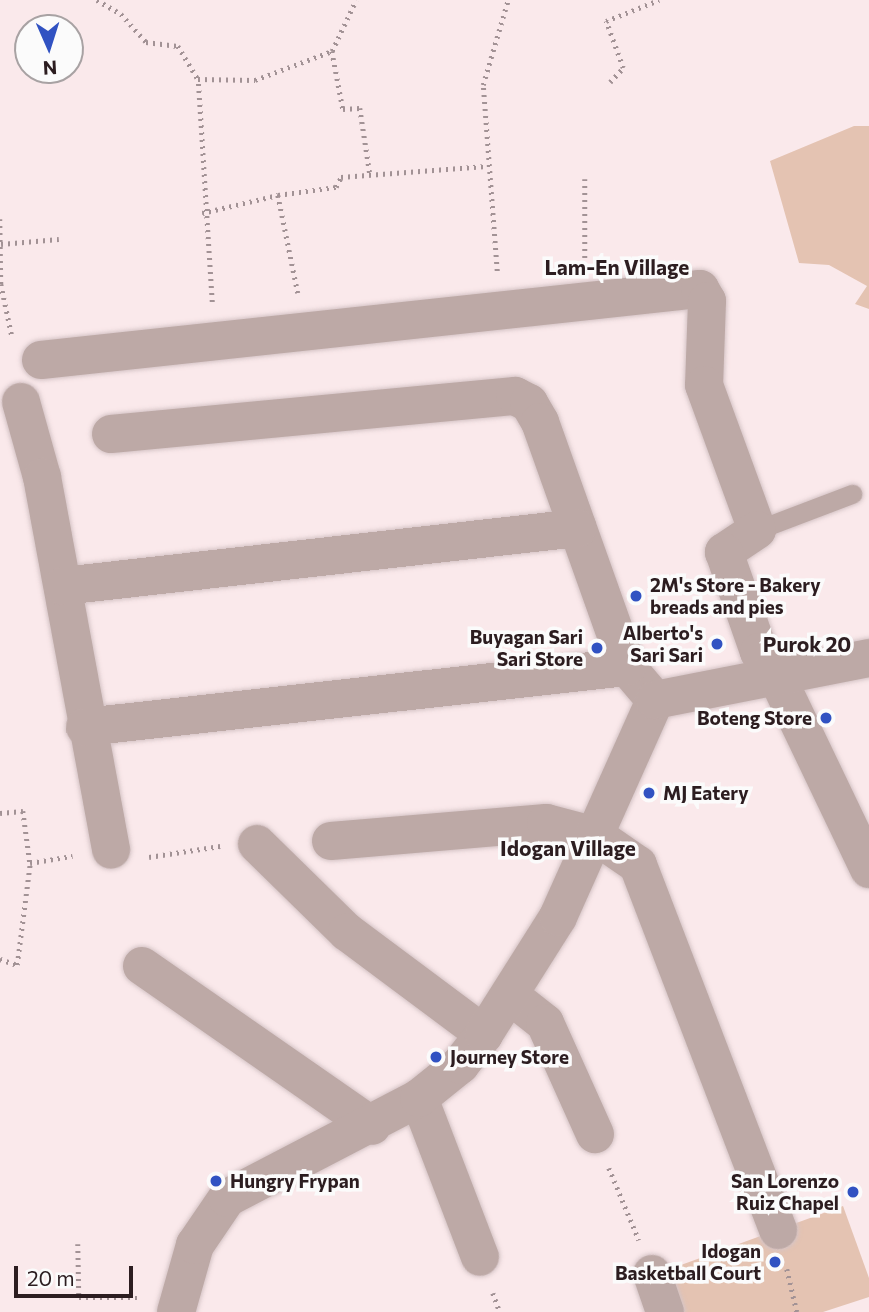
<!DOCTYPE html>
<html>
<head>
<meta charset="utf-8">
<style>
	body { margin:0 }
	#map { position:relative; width:869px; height:1312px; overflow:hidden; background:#fae9eb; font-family:Commissioner,sans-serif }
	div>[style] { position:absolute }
	.green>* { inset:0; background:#e4c3b2 }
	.path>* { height:4.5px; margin-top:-2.25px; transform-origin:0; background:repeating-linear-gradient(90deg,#a29295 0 2px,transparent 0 7px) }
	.roads { filter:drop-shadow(0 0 2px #d5c4c6) drop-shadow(0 0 2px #d5c4c6) }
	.service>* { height:19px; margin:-9.5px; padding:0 9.5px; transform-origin:9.5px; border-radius:9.5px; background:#bda9a6 }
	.minor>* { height:38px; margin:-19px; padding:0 19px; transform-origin:19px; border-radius:19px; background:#bda9a6 }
	.tertiary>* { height:38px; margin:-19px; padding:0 19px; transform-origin:19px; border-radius:19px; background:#bda9a6 }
	.dots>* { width:19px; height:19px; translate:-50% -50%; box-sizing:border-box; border:4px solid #fbfbfb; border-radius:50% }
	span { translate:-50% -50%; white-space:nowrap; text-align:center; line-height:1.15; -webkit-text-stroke:7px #fbfbfb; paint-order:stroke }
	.poi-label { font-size:19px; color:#2c1d20; font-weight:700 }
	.left { translate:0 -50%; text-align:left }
	.right { translate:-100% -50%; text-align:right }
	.neighbourhood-label { font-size:21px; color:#2c1d20; font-weight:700 }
	.north { position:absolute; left:14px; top:14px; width:70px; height:70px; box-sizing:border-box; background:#fbfbfb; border:2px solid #a8a2a3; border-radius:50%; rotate:177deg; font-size:19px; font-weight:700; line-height:28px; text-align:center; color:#2c1d20 }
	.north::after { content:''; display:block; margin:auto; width:24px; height:32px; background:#3152c2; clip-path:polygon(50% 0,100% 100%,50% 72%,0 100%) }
	.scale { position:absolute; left:14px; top:1266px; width:119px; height:32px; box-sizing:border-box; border:4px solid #2c1d20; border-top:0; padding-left:9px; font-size:21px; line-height:24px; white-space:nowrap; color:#2c1d20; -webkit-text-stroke:5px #fbfbfb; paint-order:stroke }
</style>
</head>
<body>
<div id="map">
	<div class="green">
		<div style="clip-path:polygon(854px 126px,869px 126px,869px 309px,855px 304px,867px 286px,829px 265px,799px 263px,770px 161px)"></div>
		<div style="clip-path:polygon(843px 1206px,869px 1278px,869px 1297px,823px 1312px,674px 1312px,659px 1273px)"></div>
	</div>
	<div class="path">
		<div style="left:97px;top:0;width:28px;rotate:30deg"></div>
		<div style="left:121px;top:14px;width:38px;rotate:48deg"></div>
		<div style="left:146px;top:42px;width:32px;rotate:7deg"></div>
		<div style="left:178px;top:46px;width:39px;rotate:59deg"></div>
		<div style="left:332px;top:51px;width:59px;rotate:79.3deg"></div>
		<div style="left:343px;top:109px;width:17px;rotate:-3deg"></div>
		<div style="left:360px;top:108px;width:67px;rotate:81.4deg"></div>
		<div style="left:610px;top:82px;width:19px;rotate:-47deg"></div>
		<div style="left:623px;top:68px;width:50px;rotate:-109.9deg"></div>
		<div style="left:606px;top:21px;width:57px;rotate:-21.6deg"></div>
		<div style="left:585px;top:179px;width:83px;rotate:90deg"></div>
		<div style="left:278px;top:195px;width:59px;rotate:-7.9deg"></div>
		<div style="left:336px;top:187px;width:11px;rotate:-63deg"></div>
		<div style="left:341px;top:177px;width:146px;rotate:-4.3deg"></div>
		<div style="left:202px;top:213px;width:78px;rotate:-13.3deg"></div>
		<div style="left:278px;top:195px;width:100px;rotate:78.5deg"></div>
		<div style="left:0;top:219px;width:65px;rotate:89.1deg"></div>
		<div style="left:1px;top:284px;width:53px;rotate:78.1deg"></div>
		<div style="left:1px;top:244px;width:58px;rotate:-4.9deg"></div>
		<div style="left:497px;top:271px;width:187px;rotate:-94.3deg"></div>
		<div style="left:483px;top:85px;width:89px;rotate:-73.6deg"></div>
		<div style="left:212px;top:302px;width:223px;rotate:-93.6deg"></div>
		<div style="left:198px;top:79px;width:57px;rotate:1deg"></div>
		<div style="left:255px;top:80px;width:82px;rotate:-20.6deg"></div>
		<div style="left:332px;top:51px;width:56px;rotate:-64.8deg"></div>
		<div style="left:0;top:813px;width:23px;rotate:-5deg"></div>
		<div style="left:23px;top:811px;width:52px;rotate:82.3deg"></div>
		<div style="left:149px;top:857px;width:72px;rotate:-8.8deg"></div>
		<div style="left:0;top:959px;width:18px;rotate:19deg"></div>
		<div style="left:17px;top:965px;width:103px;rotate:-82.7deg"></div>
		<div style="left:30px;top:863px;width:43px;rotate:-9.5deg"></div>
		<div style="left:609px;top:1168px;width:78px;rotate:67.4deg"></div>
		<div style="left:78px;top:1244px;width:54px;rotate:88.9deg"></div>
		<div style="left:79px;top:1298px;width:60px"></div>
		<div style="left:787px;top:1269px;width:44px;rotate:76.9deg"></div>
		<div style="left:493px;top:1293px;width:20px;rotate:70deg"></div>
	</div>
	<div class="roads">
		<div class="service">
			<div style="left:757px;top:530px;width:102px;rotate:-20.8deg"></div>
		</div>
		<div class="minor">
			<div style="left:41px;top:360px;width:663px;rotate:-6.15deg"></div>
			<div style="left:700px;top:289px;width:14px;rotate:60deg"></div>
			<div style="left:707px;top:301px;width:84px;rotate:92deg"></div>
			<div style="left:704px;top:385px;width:154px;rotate:69.9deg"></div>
			<div style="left:757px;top:530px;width:40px;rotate:146deg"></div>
			<div style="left:724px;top:552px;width:106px;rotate:70.7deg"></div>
			<div style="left:759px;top:652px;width:31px;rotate:54deg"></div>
			<div style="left:777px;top:677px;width:213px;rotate:64.4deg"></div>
			<div style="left:21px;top:402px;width:78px;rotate:74.4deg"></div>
			<div style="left:42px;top:477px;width:379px;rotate:79.5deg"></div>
			<div style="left:111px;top:434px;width:406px;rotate:-5.4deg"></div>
			<div style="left:515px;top:396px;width:16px;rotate:27deg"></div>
			<div style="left:529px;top:403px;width:22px;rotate:60deg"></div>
			<div style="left:540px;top:422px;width:260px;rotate:70.4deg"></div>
			<div style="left:627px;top:667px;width:43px;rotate:49.7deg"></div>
			<div style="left:63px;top:586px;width:518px;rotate:-6.43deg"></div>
			<div style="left:85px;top:727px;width:545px;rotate:-6.32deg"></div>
			<div style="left:331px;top:841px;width:216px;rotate:-4.8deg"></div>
			<div style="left:546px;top:823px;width:52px;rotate:14.6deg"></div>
			<div style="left:596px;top:836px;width:51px;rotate:34.6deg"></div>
			<div style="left:638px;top:865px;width:391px;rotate:69deg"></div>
			<div style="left:257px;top:844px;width:126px;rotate:44.4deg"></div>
			<div style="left:347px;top:932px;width:171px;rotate:36.7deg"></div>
			<div style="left:142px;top:966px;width:280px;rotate:34.8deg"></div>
			<div style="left:512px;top:997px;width:42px;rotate:38.2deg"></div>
			<div style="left:545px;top:1023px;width:122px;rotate:65.8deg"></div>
			<div style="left:419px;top:1098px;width:170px;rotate:69deg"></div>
			<div style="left:652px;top:1274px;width:40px;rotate:71.1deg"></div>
		</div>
		<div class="tertiary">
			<div style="left:176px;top:1312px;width:70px;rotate:-74.2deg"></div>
			<div style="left:195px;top:1245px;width:57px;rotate:-55.8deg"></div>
			<div style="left:227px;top:1198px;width:216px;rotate:-27.5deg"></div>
			<div style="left:419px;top:1098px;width:53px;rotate:-38.8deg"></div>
			<div style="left:460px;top:1065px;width:39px;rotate:-52deg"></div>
			<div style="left:484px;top:1034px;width:138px;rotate:-57.7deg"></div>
			<div style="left:558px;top:917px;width:238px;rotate:-65.9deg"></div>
			<div style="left:655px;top:700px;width:218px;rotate:-11.1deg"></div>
		</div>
	</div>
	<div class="dots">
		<div style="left:636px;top:596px;background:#3152c2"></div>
		<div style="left:717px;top:644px;background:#3152c2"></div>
		<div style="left:597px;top:648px;background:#3152c2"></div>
		<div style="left:826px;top:718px;background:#3152c2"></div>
		<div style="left:649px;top:793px;background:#3152c2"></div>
		<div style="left:436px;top:1057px;background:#3152c2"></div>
		<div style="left:216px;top:1181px;background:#3152c2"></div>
		<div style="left:853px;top:1192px;background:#3152c2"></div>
		<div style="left:775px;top:1262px;background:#3152c2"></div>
	</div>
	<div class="poi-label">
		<span class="left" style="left:650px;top:596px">2M's Store - Bakery<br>breads and pies</span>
		<span class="right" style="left:703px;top:644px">Alberto's<br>Sari Sari</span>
		<span class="right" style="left:583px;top:648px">Buyagan Sari<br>Sari Store</span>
		<span class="right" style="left:812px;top:718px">Boteng Store</span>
		<span class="left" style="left:663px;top:793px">MJ Eatery</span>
		<span class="left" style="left:450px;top:1057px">Journey Store</span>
		<span class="left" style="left:230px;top:1181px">Hungry Frypan</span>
		<span class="right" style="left:839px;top:1192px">San Lorenzo<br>Ruiz Chapel</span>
		<span class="right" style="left:761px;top:1262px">Idogan<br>Basketball Court</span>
	</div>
	<div class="neighbourhood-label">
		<span style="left:617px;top:267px">Lam-En Village</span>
		<span style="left:807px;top:644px">Purok 20</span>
		<span style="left:568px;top:848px">Idogan Village</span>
	</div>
	<div class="north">N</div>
	<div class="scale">20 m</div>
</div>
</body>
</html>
